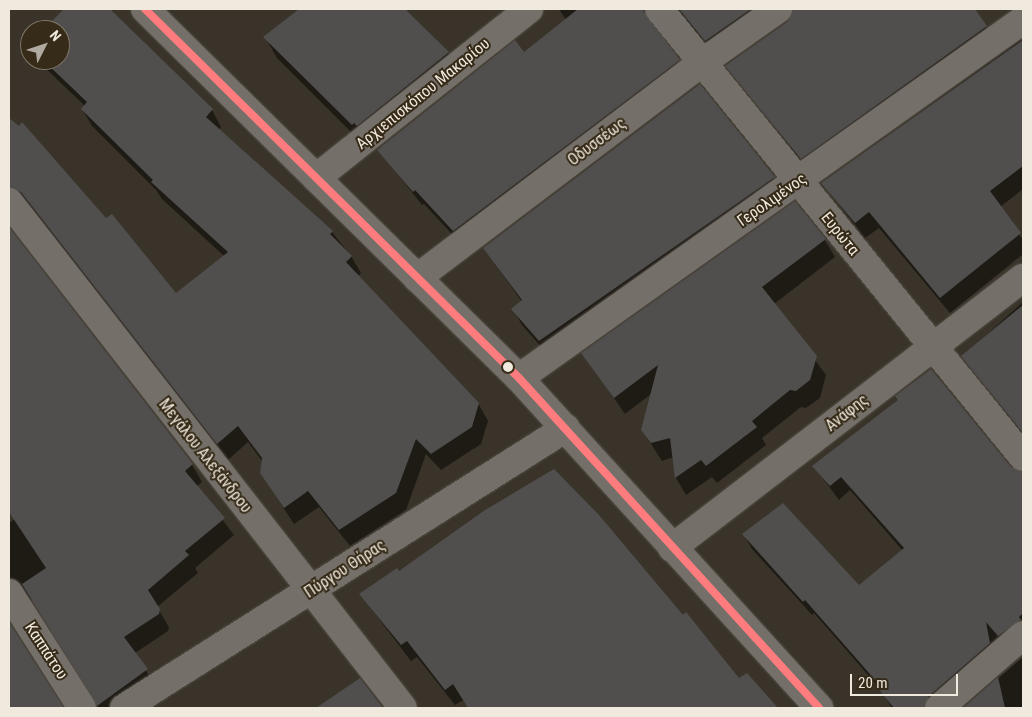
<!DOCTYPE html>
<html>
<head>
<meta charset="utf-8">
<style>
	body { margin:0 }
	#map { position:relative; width:1032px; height:717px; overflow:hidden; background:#393329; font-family:"Roboto Condensed",sans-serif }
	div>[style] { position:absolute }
	.shadow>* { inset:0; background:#0007 }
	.building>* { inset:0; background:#504f4e }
	.roads { filter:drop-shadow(0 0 1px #565047) drop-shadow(0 0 1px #565047) }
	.minor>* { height:28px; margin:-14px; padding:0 14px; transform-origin:14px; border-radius:14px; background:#746f68 }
	.bus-1>* { height:8px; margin:-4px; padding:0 4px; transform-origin:4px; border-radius:4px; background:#fe7c7e }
	.dots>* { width:14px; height:14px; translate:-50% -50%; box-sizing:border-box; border:2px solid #362b18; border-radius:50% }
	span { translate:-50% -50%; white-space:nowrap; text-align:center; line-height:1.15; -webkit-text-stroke:4px #362b18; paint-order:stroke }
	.street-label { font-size:16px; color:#f0e9de }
	.frame { position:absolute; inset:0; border:10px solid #f0e9de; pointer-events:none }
	.north { position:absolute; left:20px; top:20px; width:50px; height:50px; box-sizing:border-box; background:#362b18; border:1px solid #807767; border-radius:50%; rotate:49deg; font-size:14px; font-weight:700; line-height:20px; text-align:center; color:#f0e9de }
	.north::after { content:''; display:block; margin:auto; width:18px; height:22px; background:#b0a99f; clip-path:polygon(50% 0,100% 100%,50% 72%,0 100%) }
	.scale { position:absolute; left:850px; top:674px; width:108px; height:22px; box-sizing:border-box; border:2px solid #f0e9de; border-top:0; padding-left:6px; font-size:15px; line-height:18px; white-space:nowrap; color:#f0e9de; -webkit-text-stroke:4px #362b18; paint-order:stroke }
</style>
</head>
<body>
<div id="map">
	<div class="shadow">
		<div style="clip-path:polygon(65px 9px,98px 9px,212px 110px,221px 127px,219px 130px,332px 232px,351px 256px,361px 273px,358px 276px,478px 403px,488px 421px,481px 444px,441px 470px,426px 454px,406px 510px,350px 546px,319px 507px,294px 524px,261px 473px,262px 461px,248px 442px,228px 460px,32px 209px,18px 203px,9px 207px,9px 133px,14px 124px,176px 295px,224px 256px,162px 199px,156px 190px,92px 126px,82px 109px,85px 106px,43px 66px,40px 60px,60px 60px,60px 30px,45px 30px)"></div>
		<div style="clip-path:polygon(302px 9px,403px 9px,448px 53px,460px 73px,364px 145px,277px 58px,265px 37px)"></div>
		<div style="clip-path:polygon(559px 9px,663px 9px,657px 12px,652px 25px,687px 75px,462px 245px,424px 204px,422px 205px,379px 150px,524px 54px,566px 20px)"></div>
		<div style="clip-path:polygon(669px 9px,793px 9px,778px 10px,714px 55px,681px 13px)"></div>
		<div style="clip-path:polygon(795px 9px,973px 9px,995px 41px,810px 172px,727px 66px,788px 22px)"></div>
		<div style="clip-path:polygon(1023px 39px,1023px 189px,1000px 207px,1023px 240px,1023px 254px,950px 313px,879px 228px,865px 238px,822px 183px)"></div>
		<div style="clip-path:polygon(774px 178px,783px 194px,550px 357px,522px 325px,513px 309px,522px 302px,484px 248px)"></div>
		<div style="clip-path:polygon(9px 229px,192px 465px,202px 482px,197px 486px,234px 535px,195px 568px,198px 573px,157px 607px,169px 627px,168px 631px,135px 653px,156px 687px,126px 708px,99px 708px,33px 601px,18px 594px,9px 600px,9px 523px,49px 496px,34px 472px,9px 487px)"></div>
		<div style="clip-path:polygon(824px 239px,835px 257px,774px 304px,826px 375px,820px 398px,806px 408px,801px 407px,762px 438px,766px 445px,717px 483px,712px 477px,686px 495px,676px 478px,674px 457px,662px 461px,642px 430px,651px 394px,625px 414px,583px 353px)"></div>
		<div style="clip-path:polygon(1023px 302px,1023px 435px,963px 356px)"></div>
		<div style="clip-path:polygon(814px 466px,1010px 468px,1018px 473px,1023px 472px,1023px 638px,942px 708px,892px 708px,882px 691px,814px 613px,812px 615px,752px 549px,744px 535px,859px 586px,903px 551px,850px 490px,839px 500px)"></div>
		<div style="clip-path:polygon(398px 573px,683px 616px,739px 680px,746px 674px,776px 708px,469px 708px,463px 700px,455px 705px,417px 657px,411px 661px,360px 594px)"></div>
		<div style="clip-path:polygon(9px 624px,62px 708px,9px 708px)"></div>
		<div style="clip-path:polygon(1023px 657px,1023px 708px,964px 708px)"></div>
		<div style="clip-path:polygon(360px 680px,382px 708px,318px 708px)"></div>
	</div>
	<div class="building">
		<div style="clip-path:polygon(64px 9px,110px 9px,213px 109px,206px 117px,333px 231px,330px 234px,352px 256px,346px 262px,479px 403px,472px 427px,431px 454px,416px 439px,396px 493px,339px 530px,308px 491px,284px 508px,260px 473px,262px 458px,238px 426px,217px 444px,21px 192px,9px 187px,9px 118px,19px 126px,22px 122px,106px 218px,112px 214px,176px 293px,228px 252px,151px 182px,153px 180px,81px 109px,87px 102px,43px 60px,60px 60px,60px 30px,43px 30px)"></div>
		<div style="clip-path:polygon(299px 9px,405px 9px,449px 52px,357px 126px,354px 123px,352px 125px,263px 37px)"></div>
		<div style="clip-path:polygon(578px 9px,642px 9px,680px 60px,453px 231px,415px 190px,413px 192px,377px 150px,515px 40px,524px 52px)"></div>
		<div style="clip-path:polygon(679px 9px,751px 9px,705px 41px)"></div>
		<div style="clip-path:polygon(793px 9px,975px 9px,987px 26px,801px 159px,725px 66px,787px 22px)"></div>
		<div style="clip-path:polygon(1023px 40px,1023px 166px,990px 191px,1021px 233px,940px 298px,869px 212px,855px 223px,821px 183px)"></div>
		<div style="clip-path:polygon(700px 84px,775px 177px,539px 341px,511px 309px,522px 300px,483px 248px)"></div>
		<div style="clip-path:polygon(795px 201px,826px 239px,762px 287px,817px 356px,810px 380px,796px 391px,790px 390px,752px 421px,757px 427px,706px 466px,701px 460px,675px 478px,670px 438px,651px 443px,641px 430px,658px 365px,614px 398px,581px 353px)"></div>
		<div style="clip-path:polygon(9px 227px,193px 464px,185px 471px,225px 518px,185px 551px,189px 555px,148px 590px,160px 609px,159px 614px,124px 637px,148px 669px,97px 706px,22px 584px,46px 568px,9px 512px)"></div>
		<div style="clip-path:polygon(1023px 305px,1023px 433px,961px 356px)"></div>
		<div style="clip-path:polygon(931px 369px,1011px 467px,1023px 472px,1023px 613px,1019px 617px,1021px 620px,998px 636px,986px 622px,990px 643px,929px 696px,924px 708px,894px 708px,880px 691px,883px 689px,805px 600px,803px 602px,742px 534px,783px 503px,859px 585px,904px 548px,841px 477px,830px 486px,812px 466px,898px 400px,895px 396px)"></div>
		<div style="clip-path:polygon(554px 469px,599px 515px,683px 615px,686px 612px,739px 678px,747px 673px,778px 708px,468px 708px,453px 684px,445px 690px,407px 641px,401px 645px,359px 594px,397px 568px,399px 571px,485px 510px)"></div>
		<div style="clip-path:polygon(9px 622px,64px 708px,9px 708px)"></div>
		<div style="clip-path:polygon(998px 677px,1005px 708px,963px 708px)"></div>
		<div style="clip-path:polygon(360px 678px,383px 708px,316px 708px)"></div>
	</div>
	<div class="roads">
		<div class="minor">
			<div style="left:145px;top:9px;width:525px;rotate:44.61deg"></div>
			<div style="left:519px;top:378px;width:446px;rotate:47.7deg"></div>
			<div style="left:659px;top:9px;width:577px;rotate:50.91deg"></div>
			<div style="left:316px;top:178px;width:272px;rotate:-38.4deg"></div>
			<div style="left:9px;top:202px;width:641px;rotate:52.09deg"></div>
			<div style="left:417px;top:278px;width:358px;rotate:-37.1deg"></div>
			<div style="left:703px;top:62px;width:92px;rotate:-35.2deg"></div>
			<div style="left:519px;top:378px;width:618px;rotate:-35.39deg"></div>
			<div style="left:672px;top:548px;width:443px;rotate:-37.6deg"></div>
			<div style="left:9px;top:593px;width:136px;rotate:57.6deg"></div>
			<div style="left:124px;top:708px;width:523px;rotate:-32.35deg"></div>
			<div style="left:939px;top:708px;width:111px;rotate:-41deg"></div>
		</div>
	</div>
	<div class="bus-1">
		<div style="left:145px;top:9px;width:525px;rotate:44.61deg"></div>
		<div style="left:519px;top:378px;width:446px;rotate:47.7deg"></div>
	</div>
	<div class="dots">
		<div style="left:508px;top:367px;background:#f0e9de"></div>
	</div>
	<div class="street-label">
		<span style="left:423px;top:94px;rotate:-39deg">Αρχιεπισκόπου Μακαρίου</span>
		<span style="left:597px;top:142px;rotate:-37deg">Οδυσσέως</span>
		<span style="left:772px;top:200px;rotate:-35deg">Γερολιμένος</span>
		<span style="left:840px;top:234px;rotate:51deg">Ευρώτα</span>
		<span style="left:847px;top:413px;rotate:-38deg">Ανάφης</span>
		<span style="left:205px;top:456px;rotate:52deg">Μεγάλου Αλεξάνδρου</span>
		<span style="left:345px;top:569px;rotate:-33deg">Πύργου Θήρας</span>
		<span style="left:46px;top:651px;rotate:57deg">Καππάτου</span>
	</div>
	<div class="frame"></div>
	<div class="north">N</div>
	<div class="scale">20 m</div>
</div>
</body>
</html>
